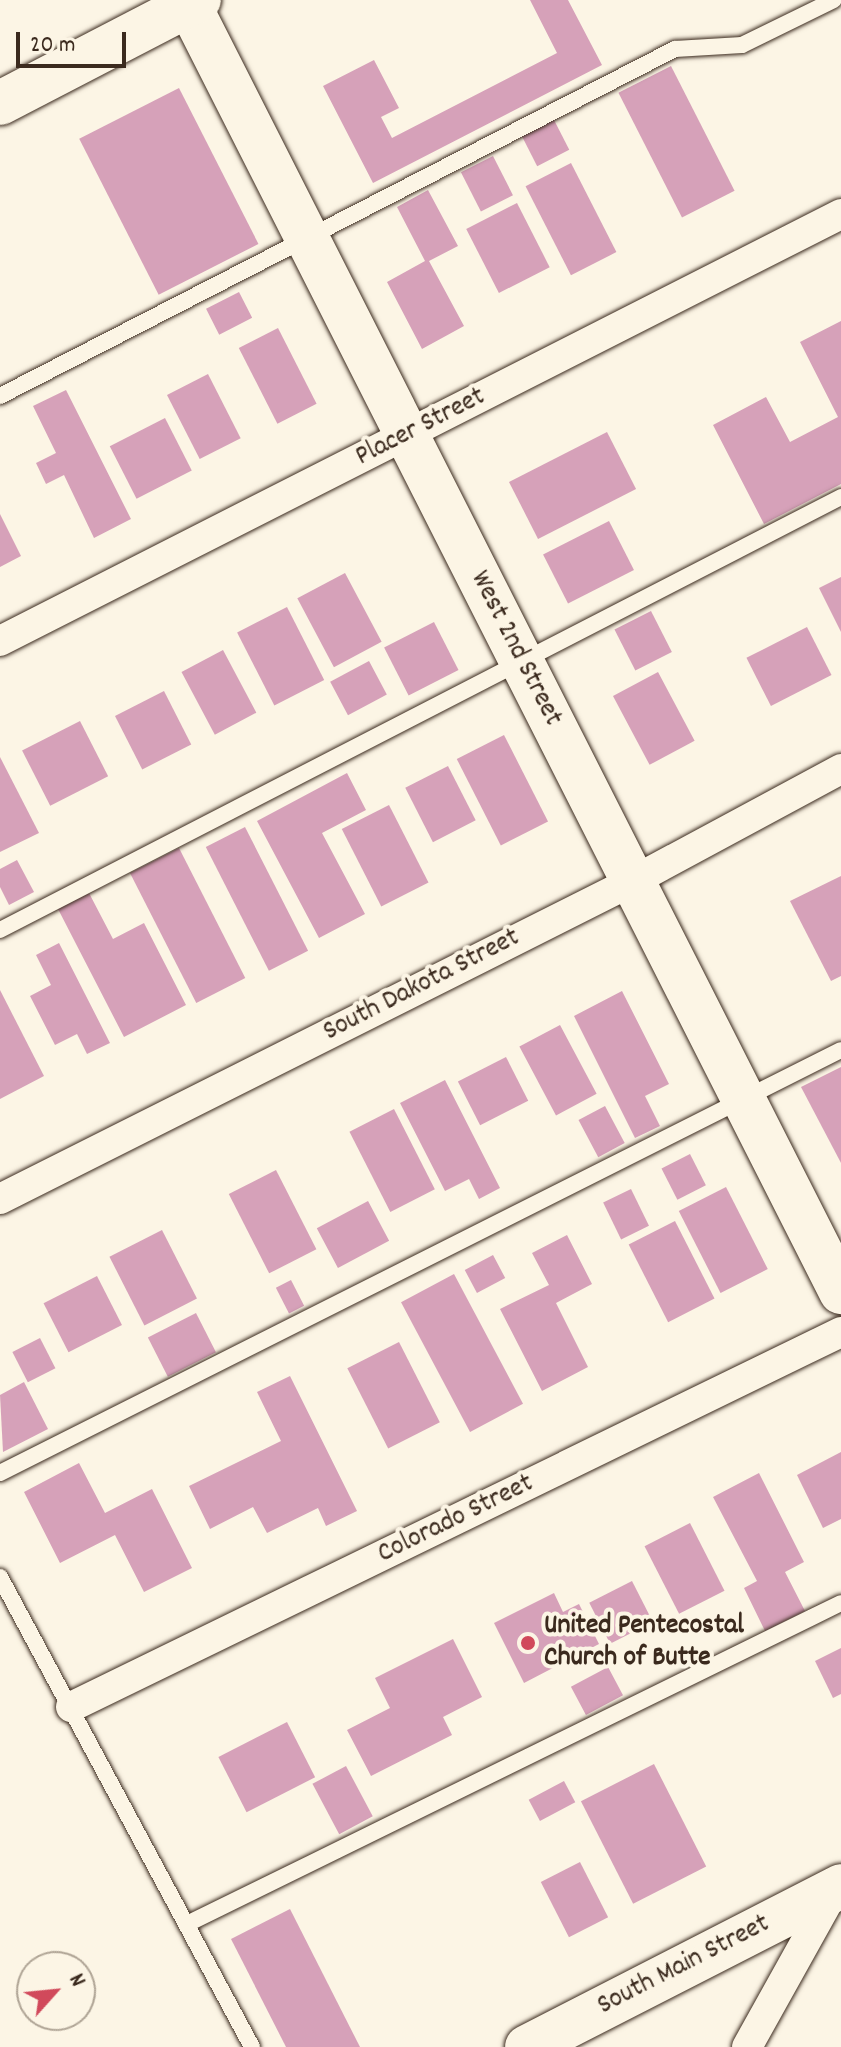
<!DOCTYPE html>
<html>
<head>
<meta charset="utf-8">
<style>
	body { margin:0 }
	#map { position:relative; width:841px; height:2047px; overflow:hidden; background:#fcf5e5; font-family:Dekko,sans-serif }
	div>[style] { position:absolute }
	.building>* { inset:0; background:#d6a1b9; transform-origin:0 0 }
	.roads { filter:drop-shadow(0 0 2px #3b2a1e) drop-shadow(0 0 2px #3b2a1e) }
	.lane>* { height:16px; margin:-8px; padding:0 8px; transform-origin:8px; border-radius:8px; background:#fcf5e5 }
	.street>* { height:30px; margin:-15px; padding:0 15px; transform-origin:15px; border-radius:15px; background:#fcf5e5 }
	.secondary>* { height:44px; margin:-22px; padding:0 22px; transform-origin:22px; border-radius:22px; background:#fcf5e5 }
	.primary>* { height:44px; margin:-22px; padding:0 22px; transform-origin:22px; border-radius:22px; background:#fcf5e5 }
	.dots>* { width:22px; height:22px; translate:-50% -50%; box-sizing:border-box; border:4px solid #fcf5e5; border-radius:50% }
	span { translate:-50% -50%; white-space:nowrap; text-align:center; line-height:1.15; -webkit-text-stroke:8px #fcf5e5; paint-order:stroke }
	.street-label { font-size:28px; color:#3b2a1e }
	.poi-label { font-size:28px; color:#3b2a1e; font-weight:700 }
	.left { translate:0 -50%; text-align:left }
	.north { position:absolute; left:16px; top:1951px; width:80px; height:80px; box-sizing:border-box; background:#fcf5e5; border:2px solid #afa495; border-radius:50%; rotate:63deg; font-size:22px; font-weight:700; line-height:32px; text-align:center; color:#3b2a1e }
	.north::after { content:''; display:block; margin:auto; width:28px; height:36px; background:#d1495b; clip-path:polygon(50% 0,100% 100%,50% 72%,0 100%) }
	.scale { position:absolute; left:16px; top:32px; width:110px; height:36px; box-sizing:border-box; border:4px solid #3b2a1e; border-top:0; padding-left:10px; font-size:24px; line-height:28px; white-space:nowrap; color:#3b2a1e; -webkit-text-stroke:6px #fcf5e5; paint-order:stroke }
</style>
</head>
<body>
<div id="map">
	<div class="building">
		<div style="clip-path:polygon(530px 0,568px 0,602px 65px,373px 183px,323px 86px,374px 60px,399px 108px,381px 117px,392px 138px,557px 53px)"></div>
		<div style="left:671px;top:66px;width:140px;height:59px;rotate:63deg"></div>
		<div style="left:179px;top:88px;width:175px;height:112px;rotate:63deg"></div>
		<div style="left:552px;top:116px;width:38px;height:36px;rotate:63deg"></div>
		<div style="left:493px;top:156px;width:44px;height:36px;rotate:63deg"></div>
		<div style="left:571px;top:163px;width:100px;height:51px;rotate:63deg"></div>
		<div style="clip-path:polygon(428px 190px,458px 246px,429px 261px,464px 326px,422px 349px,387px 282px,425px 261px,397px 207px)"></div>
		<div style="left:517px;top:203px;width:72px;height:57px;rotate:63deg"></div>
		<div style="left:239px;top:292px;width:29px;height:37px;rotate:63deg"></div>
		<div style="clip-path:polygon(841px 321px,841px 484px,764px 524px,713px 425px,766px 397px,790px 442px,838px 417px,800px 342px)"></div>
		<div style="left:278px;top:328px;width:85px;height:44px;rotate:63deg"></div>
		<div style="left:208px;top:374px;width:72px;height:46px;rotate:63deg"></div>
		<div style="clip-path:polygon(66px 390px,131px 519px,94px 538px,64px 475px,46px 484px,36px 463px,56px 453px,33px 406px)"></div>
		<div style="left:165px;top:418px;width:59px;height:62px;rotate:63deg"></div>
		<div style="left:607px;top:432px;width:64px;height:110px;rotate:63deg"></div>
		<div style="clip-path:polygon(0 514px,21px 556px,0 567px)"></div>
		<div style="left:609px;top:521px;width:55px;height:74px;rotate:63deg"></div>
		<div style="left:345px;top:573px;width:78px;height:54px;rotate:62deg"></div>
		<div style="clip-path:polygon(841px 577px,841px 632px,819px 588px)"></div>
		<div style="left:287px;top:607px;width:82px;height:56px;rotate:63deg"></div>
		<div style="left:651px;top:611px;width:46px;height:41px;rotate:63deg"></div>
		<div style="left:434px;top:622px;width:54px;height:56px;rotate:63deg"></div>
		<div style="left:807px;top:627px;width:54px;height:68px;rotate:63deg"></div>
		<div style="left:223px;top:650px;width:71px;height:47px;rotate:62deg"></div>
		<div style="left:369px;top:661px;width:38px;height:44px;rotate:62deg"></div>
		<div style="left:658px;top:672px;width:78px;height:51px;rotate:62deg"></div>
		<div style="left:164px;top:691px;width:60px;height:55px;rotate:63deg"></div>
		<div style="left:80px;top:721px;width:62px;height:65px;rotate:63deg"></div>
		<div style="left:504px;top:735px;width:97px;height:53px;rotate:63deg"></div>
		<div style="clip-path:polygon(0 757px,39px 833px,0 852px)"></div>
		<div style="left:448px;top:766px;width:61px;height:48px;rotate:63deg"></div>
		<div style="clip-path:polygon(347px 773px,366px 810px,322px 833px,365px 914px,319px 938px,257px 821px)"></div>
		<div style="left:389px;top:805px;width:87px;height:53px;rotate:63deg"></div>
		<div style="left:245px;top:827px;width:139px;height:44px;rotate:63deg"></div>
		<div style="left:179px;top:848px;width:146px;height:55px;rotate:63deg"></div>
		<div style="clip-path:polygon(17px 860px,34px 892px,9px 905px,0 887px,0 869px)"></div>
		<div style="clip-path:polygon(841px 876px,841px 976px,831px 981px,790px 901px)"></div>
		<div style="clip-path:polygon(89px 893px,113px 939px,144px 923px,186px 1005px,124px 1037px,58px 909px)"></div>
		<div style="clip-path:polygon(59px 943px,110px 1043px,87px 1054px,77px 1034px,55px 1045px,30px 996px,51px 985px,36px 955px)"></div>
		<div style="clip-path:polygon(0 990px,44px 1076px,0 1099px)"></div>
		<div style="clip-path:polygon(622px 991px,669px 1084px,645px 1096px,660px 1126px,635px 1138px,574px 1016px)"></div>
		<div style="left:560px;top:1025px;width:78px;height:46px;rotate:62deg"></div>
		<div style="left:506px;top:1057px;width:49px;height:54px;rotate:63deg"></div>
		<div style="clip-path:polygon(841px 1067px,841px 1163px,801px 1087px)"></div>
		<div style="clip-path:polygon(445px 1080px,500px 1188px,479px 1199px,469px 1179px,445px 1191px,400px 1103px)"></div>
		<div style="left:605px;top:1106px;width:42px;height:30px;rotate:62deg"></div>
		<div style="left:394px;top:1109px;width:90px;height:50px;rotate:63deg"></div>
		<div style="left:690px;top:1154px;width:35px;height:32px;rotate:63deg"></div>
		<div style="left:276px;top:1170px;width:89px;height:53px;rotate:63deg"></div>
		<div style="left:726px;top:1187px;width:92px;height:53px;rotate:63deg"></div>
		<div style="left:631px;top:1189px;width:41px;height:31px;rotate:64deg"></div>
		<div style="left:368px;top:1201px;width:45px;height:58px;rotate:62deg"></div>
		<div style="left:675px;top:1221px;width:87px;height:52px;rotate:63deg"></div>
		<div style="left:162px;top:1230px;width:77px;height:59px;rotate:63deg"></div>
		<div style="clip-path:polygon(567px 1235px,592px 1284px,556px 1303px,588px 1367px,542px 1391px,500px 1309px,549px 1285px,532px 1253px)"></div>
		<div style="left:493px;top:1255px;width:26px;height:32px;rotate:62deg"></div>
		<div style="left:454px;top:1274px;width:147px;height:60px;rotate:62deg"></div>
		<div style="left:97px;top:1276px;width:55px;height:60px;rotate:63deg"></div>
		<div style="left:291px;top:1280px;width:29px;height:17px;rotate:63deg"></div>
		<div style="left:196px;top:1313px;width:44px;height:54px;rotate:63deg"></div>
		<div style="left:40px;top:1338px;width:34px;height:31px;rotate:63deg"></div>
		<div style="left:399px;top:1342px;width:90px;height:58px;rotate:63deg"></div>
		<div style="clip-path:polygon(290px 1376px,357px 1511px,326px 1526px,318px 1508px,267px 1533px,253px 1507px,210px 1529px,189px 1486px,281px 1441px,257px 1392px)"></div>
		<div style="clip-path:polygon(24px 1382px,48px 1429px,3px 1452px,0 1395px)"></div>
		<div style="clip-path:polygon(841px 1452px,841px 1519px,823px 1528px,797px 1475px)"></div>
		<div style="clip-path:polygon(79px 1463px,105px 1513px,152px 1489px,192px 1568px,144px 1592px,115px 1535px,60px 1563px,24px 1492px)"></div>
		<div style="clip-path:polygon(759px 1473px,804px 1562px,785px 1572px,805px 1611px,765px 1631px,744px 1588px,757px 1581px,713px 1497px)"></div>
		<div style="left:690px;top:1523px;width:76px;height:51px;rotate:63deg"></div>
		<div style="left:632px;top:1581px;width:46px;height:48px;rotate:63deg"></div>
		<div style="clip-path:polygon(554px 1593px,563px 1612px,579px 1604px,599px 1644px,524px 1683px,494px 1623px)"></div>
		<div style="clip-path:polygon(453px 1639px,482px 1697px,443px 1717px,452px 1735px,371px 1776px,347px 1730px,390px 1708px,375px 1678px)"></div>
		<div style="clip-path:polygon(841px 1648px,841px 1694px,833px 1698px,815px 1661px)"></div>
		<div style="left:608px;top:1667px;width:32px;height:42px;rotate:62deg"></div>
		<div style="left:287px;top:1722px;width:62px;height:77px;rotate:63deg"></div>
		<div style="left:654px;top:1764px;width:115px;height:82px;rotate:63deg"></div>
		<div style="left:346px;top:1766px;width:57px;height:38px;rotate:62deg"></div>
		<div style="left:564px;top:1781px;width:24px;height:40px;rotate:62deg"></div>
		<div style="left:580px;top:1862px;width:62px;height:44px;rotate:63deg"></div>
		<div style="clip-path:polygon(290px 1909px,360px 2047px,286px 2047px,231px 1939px)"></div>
	</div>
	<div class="roads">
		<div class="lane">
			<div style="left:0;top:396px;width:759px;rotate:-27.21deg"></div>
			<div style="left:675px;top:49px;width:67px;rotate:-3.4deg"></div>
			<div style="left:742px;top:45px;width:102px;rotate:-26.1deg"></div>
			<div style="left:0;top:930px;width:946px;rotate:-27.24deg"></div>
			<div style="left:0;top:1473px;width:941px;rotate:-26.7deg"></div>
			<div style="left:0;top:1577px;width:533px;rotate:61.8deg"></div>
			<div style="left:189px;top:1923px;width:726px;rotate:-26.14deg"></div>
		</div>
		<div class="street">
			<div style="left:0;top:641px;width:943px;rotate:-26.92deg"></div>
			<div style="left:0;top:1199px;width:708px;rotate:-26.67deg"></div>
			<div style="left:633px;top:881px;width:236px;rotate:-28.3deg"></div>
			<div style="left:71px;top:1707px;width:856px;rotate:-25.97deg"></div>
			<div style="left:747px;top:2047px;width:181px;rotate:-60.9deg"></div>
		</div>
		<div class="secondary">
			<div style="left:189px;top:5px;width:1443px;rotate:63.13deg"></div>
			<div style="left:527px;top:2047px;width:353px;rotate:-27.1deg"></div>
		</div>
		<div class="primary">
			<div style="left:0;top:103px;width:224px;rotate:-27.4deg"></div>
		</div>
	</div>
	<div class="dots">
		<div style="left:528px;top:1643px;background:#d1495b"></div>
	</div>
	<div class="street-label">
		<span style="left:421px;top:428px;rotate:-27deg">Placer Street</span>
		<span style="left:515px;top:649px;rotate:63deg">West 2nd Street</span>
		<span style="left:422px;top:986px;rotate:-27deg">South Dakota Street</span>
		<span style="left:456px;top:1520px;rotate:-26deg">Colorado Street</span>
		<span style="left:684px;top:1966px;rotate:-27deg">South Main Street</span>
	</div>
	<div class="poi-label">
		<span class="left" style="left:544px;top:1643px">United Pentecostal<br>Church of Butte</span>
	</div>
	<div class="north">N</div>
	<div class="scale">20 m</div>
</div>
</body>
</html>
